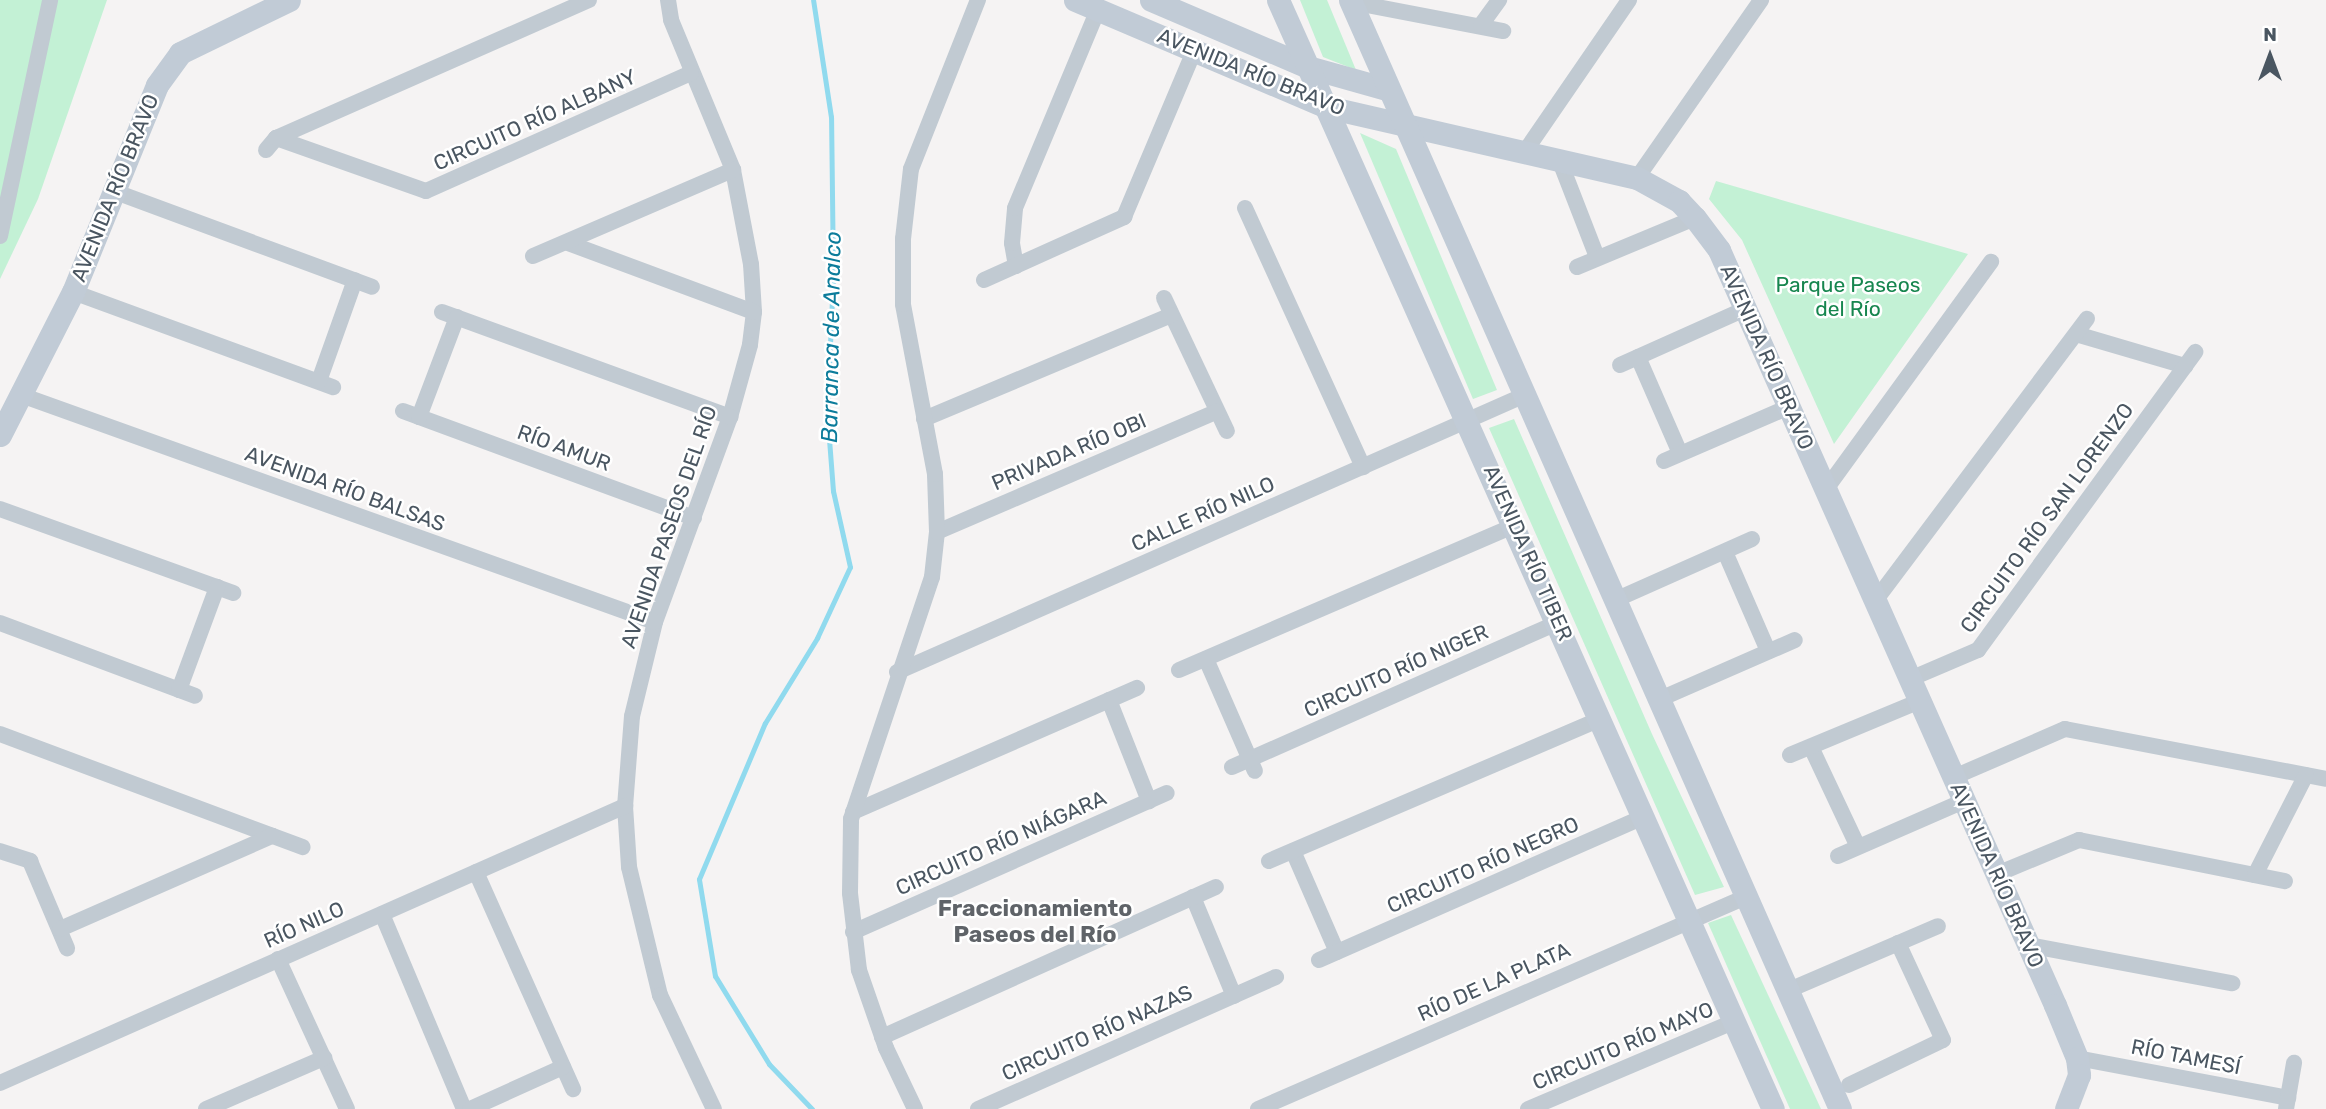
<!DOCTYPE html>
<html>
<head>
<meta charset="utf-8">
<style>
	body { margin:0 }
	#map { position:relative; width:2326px; height:1109px; overflow:hidden; background:#f5f3f3; font-family:Rubik,sans-serif }
	div>[style] { position:absolute }
	.green>* { inset:0; background:#c3f1d5 }
	.stream>* { height:5px; margin:-2.5px; padding:0 2.5px; transform-origin:2.5px; border-radius:2.5px; background:#90daee }
	.street>* { height:16px; margin:-8px; padding:0 8px; transform-origin:8px; border-radius:8px; background:#c1cad2 }
	.secondary>* { height:23px; margin:-11.5px; padding:0 11.5px; transform-origin:11.5px; border-radius:11.5px; background:#c1cbd6 }
	span { translate:-50% -50%; white-space:nowrap; text-align:center; line-height:1.15; -webkit-text-stroke:5px #fff; paint-order:stroke }
	.street-label { font-size:21px; color:#4a5661 }
	.park-label { font-size:21px; color:#17864f }
	.water-label { font-size:23px; color:#0c7c9b; font-style:italic }
	.neighbourhood-label { font-size:23px; color:#5f6368; font-weight:700 }
	.north { position:absolute; left:2235px; top:21px; width:70px; height:70px; -webkit-text-stroke:5px #fff; paint-order:stroke; rotate:0deg; font-size:19px; font-weight:700; line-height:28px; text-align:center; color:#4a5661 }
	.north::after { content:''; display:block; margin:auto; width:24px; height:32px; background:#4a5661; clip-path:polygon(50% 0,100% 100%,50% 72%,0 100%) }
</style>
</head>
<body>
<div id="map">
	<div class="green">
		<div style="clip-path:polygon(0 0,107px 0,38px 199px,0 279px)"></div>
		<div style="clip-path:polygon(1300px 0,1327px 0,1356px 70px,1323px 57px)"></div>
		<div style="clip-path:polygon(1360px 133px,1396px 149px,1497px 390px,1473px 399px)"></div>
		<div style="clip-path:polygon(1716px 181px,1968px 254px,1834px 444px,1742px 240px,1709px 199px)"></div>
		<div style="clip-path:polygon(1514px 419px,1652px 734px,1724px 887px,1695px 895px,1489px 428px)"></div>
		<div style="clip-path:polygon(1731px 915px,1821px 1109px,1790px 1109px,1708px 923px)"></div>
	</div>
	<div class="stream">
		<div style="left:812px;top:1109px;width:62px;rotate:-133.7deg"></div>
		<div style="left:769px;top:1064px;width:103px;rotate:-121.5deg"></div>
		<div style="left:715px;top:976px;width:98px;rotate:-99.4deg"></div>
		<div style="left:699px;top:879px;width:169px;rotate:-67.1deg"></div>
		<div style="left:765px;top:723px;width:100px;rotate:-58.5deg"></div>
		<div style="left:817px;top:638px;width:78px;rotate:-65.1deg"></div>
		<div style="left:850px;top:567px;width:78px;rotate:-102.6deg"></div>
		<div style="left:833px;top:491px;width:78px;rotate:-94.4deg"></div>
		<div style="left:827px;top:413px;width:137px;rotate:-87.5deg"></div>
		<div style="left:833px;top:276px;width:159px;rotate:-90.7deg"></div>
		<div style="left:831px;top:117px;width:118px;rotate:-98.7deg"></div>
	</div>
	<div class="street">
		<div style="left:668px;top:0;width:20px;rotate:81deg"></div>
		<div style="left:671px;top:20px;width:162px;rotate:67.5deg"></div>
		<div style="left:733px;top:170px;width:96px;rotate:79.2deg"></div>
		<div style="left:751px;top:264px;width:48px;rotate:86.4deg"></div>
		<div style="left:754px;top:312px;width:33px;rotate:97deg"></div>
		<div style="left:750px;top:345px;width:75px;rotate:105.5deg"></div>
		<div style="left:730px;top:417px;width:218px;rotate:110.1deg"></div>
		<div style="left:655px;top:622px;width:97px;rotate:103.7deg"></div>
		<div style="left:632px;top:716px;width:90px;rotate:94.4deg"></div>
		<div style="left:625px;top:806px;width:61px;rotate:86.2deg"></div>
		<div style="left:629px;top:867px;width:132px;rotate:76.4deg"></div>
		<div style="left:660px;top:995px;width:126px;rotate:64.7deg"></div>
		<div style="left:1351px;top:2px;width:155px;rotate:10.8deg"></div>
		<div style="left:1481px;top:25px;width:31px;rotate:-54deg"></div>
		<div style="left:276px;top:138px;width:159px;rotate:19.5deg"></div>
		<div style="left:426px;top:191px;width:290px;rotate:-24deg"></div>
		<div style="left:266px;top:150px;width:16px;rotate:-50deg"></div>
		<div style="left:276px;top:138px;width:342px;rotate:-23.8deg"></div>
		<div style="left:1526px;top:150px;width:182px;rotate:-55.5deg"></div>
		<div style="left:1559px;top:159px;width:105px;rotate:68.8deg"></div>
		<div style="left:1637px;top:178px;width:217px;rotate:-55.1deg"></div>
		<div style="left:113px;top:191px;width:276px;rotate:20.3deg"></div>
		<div style="left:1245px;top:208px;width:285px;rotate:65.5deg"></div>
		<div style="left:0;top:236px;width:241px;rotate:-78deg"></div>
		<div style="left:568px;top:243px;width:198px;rotate:20.4deg"></div>
		<div style="left:533px;top:256px;width:218px;rotate:-23.3deg"></div>
		<div style="left:1016px;top:266px;width:23px;rotate:-100deg"></div>
		<div style="left:1012px;top:243px;width:35px;rotate:-85deg"></div>
		<div style="left:1015px;top:208px;width:215px;rotate:-67.3deg"></div>
		<div style="left:1577px;top:267px;width:128px;rotate:-22.6deg"></div>
		<div style="left:984px;top:280px;width:154px;rotate:-24.2deg"></div>
		<div style="left:1124px;top:217px;width:180px;rotate:-67.1deg"></div>
		<div style="left:73px;top:292px;width:277px;rotate:20.1deg"></div>
		<div style="left:1164px;top:298px;width:147px;rotate:64.7deg"></div>
		<div style="left:442px;top:312px;width:307px;rotate:20deg"></div>
		<div style="left:2076px;top:334px;width:114px;rotate:16.4deg"></div>
		<div style="left:1638px;top:357px;width:105px;rotate:66.4deg"></div>
		<div style="left:1620px;top:365px;width:137px;rotate:-24.1deg"></div>
		<div style="left:319px;top:381px;width:107px;rotate:-70.4deg"></div>
		<div style="left:21px;top:395px;width:673px;rotate:19.7deg"></div>
		<div style="left:403px;top:411px;width:310px;rotate:20.2deg"></div>
		<div style="left:419px;top:417px;width:107px;rotate:-69.2deg"></div>
		<div style="left:924px;top:419px;width:268px;rotate:-22.8deg"></div>
		<div style="left:1664px;top:461px;width:136px;rotate:-23.4deg"></div>
		<div style="left:1826px;top:489px;width:281px;rotate:-54deg"></div>
		<div style="left:0;top:509px;width:248px;rotate:19.8deg"></div>
		<div style="left:937px;top:532px;width:304px;rotate:-23.3deg"></div>
		<div style="left:1725px;top:552px;width:108px;rotate:66.5deg"></div>
		<div style="left:1615px;top:600px;width:150px;rotate:-24deg"></div>
		<div style="left:1875px;top:601px;width:353px;rotate:-53.1deg"></div>
		<div style="left:0;top:623px;width:208px;rotate:20.5deg"></div>
		<div style="left:1206px;top:659px;width:122px;rotate:66.4deg"></div>
		<div style="left:1179px;top:670px;width:366px;rotate:-23.3deg"></div>
		<div style="left:897px;top:672px;width:686px;rotate:-23.8deg"></div>
		<div style="left:1910px;top:679px;width:74px;rotate:-23.1deg"></div>
		<div style="left:1978px;top:650px;width:369px;rotate:-53.9deg"></div>
		<div style="left:179px;top:690px;width:110px;rotate:-69.7deg"></div>
		<div style="left:1660px;top:699px;width:147px;rotate:-23.6deg"></div>
		<div style="left:1109px;top:700px;width:109px;rotate:68.4deg"></div>
		<div style="left:0;top:734px;width:323px;rotate:20.5deg"></div>
		<div style="left:1811px;top:747px;width:110px;rotate:64.8deg"></div>
		<div style="left:1790px;top:755px;width:141px;rotate:-22.6deg"></div>
		<div style="left:1232px;top:767px;width:358px;rotate:-23.9deg"></div>
		<div style="left:1954px;top:777px;width:121px;rotate:-23.4deg"></div>
		<div style="left:2065px;top:729px;width:266px;rotate:10.8deg"></div>
		<div style="left:853px;top:812px;width:310px;rotate:-23.6deg"></div>
		<div style="left:0;top:851px;width:32px;rotate:18deg"></div>
		<div style="left:30px;top:861px;width:95px;rotate:67deg"></div>
		<div style="left:1293px;top:851px;width:110px;rotate:66.5deg"></div>
		<div style="left:1838px;top:856px;width:137px;rotate:-23.6deg"></div>
		<div style="left:1269px;top:861px;width:362px;rotate:-23.2deg"></div>
		<div style="left:476px;top:872px;width:238px;rotate:65.9deg"></div>
		<div style="left:1997px;top:874px;width:89px;rotate:-22.5deg"></div>
		<div style="left:2079px;top:840px;width:210px;rotate:11.3deg"></div>
		<div style="left:2255px;top:875px;width:112px;rotate:-63deg"></div>
		<div style="left:1193px;top:897px;width:107px;rotate:67.5deg"></div>
		<div style="left:382px;top:914px;width:212px;rotate:67.2deg"></div>
		<div style="left:60px;top:929px;width:232px;rotate:-23.7deg"></div>
		<div style="left:853px;top:932px;width:343px;rotate:-23.9deg"></div>
		<div style="left:2028px;top:945px;width:208px;rotate:10.6deg"></div>
		<div style="left:278px;top:959px;width:165px;rotate:65.3deg"></div>
		<div style="left:1319px;top:960px;width:356px;rotate:-23.8deg"></div>
		<div style="left:1789px;top:990px;width:162px;rotate:-23.2deg"></div>
		<div style="left:882px;top:1037px;width:366px;rotate:-24.2deg"></div>
		<div style="left:2077px;top:1058px;width:215px;rotate:10.7deg"></div>
		<div style="left:0;top:1083px;width:684px;rotate:-23.9deg"></div>
		<div style="left:1849px;top:1085px;width:104px;rotate:-25.6deg"></div>
		<div style="left:1943px;top:1040px;width:107px;rotate:-114.9deg"></div>
		<div style="left:206px;top:1109px;width:129px;rotate:-23.4deg"></div>
		<div style="left:470px;top:1109px;width:102px;rotate:-24.3deg"></div>
		<div style="left:915px;top:1109px;width:68px;rotate:-115.4deg"></div>
		<div style="left:886px;top:1048px;width:83px;rotate:-109.1deg"></div>
		<div style="left:859px;top:970px;width:78px;rotate:-96.7deg"></div>
		<div style="left:850px;top:893px;width:74px;rotate:-89.2deg"></div>
		<div style="left:851px;top:819px;width:255px;rotate:-71.5deg"></div>
		<div style="left:932px;top:577px;width:45px;rotate:-83.7deg"></div>
		<div style="left:937px;top:532px;width:58px;rotate:-92deg"></div>
		<div style="left:935px;top:474px;width:173px;rotate:-100.7deg"></div>
		<div style="left:903px;top:304px;width:65px;rotate:-90deg"></div>
		<div style="left:903px;top:239px;width:70px;rotate:-83.5deg"></div>
		<div style="left:911px;top:169px;width:182px;rotate:-68.4deg"></div>
		<div style="left:978px;top:1109px;width:326px;rotate:-23.9deg"></div>
		<div style="left:1258px;top:1109px;width:534px;rotate:-23.49deg"></div>
		<div style="left:1528px;top:1109px;width:225px;rotate:-23deg"></div>
		<div style="left:2286px;top:1109px;width:47px;rotate:-80.1deg"></div>
	</div>
	<div class="secondary">
		<div style="left:1075px;top:0;width:274px;rotate:23deg"></div>
		<div style="left:1327px;top:107px;width:318px;rotate:12.9deg"></div>
		<div style="left:1637px;top:178px;width:48px;rotate:28.7deg"></div>
		<div style="left:1679px;top:201px;width:23px;rotate:47deg"></div>
		<div style="left:1695px;top:218px;width:40px;rotate:53deg"></div>
		<div style="left:1719px;top:250px;width:826px;rotate:66.01deg"></div>
		<div style="left:2055px;top:1005px;width:57px;rotate:67.5deg"></div>
		<div style="left:2077px;top:1058px;width:17px;rotate:83deg"></div>
		<div style="left:2079px;top:1075px;width:36px;rotate:111deg"></div>
		<div style="left:1151px;top:0;width:171px;rotate:23.1deg"></div>
		<div style="left:1308px;top:67px;width:82px;rotate:15.6deg"></div>
		<div style="left:1278px;top:0;width:1214px;rotate:65.95deg"></div>
		<div style="left:1350px;top:0;width:1212px;rotate:66.16deg"></div>
		<div style="left:0;top:435px;width:161px;rotate:-63deg"></div>
		<div style="left:73px;top:292px;width:223px;rotate:-67.9deg"></div>
		<div style="left:157px;top:85px;width:39px;rotate:-54deg"></div>
		<div style="left:180px;top:53px;width:121px;rotate:-25.9deg"></div>
	</div>
	<div class="street-label">
		<span style="left:1251px;top:72px;rotate:22deg">AVENIDA RÍO BRAVO</span>
		<span style="left:535px;top:120px;rotate:-24deg">CIRCUITO RÍO ALBANY</span>
		<span style="left:115px;top:188px;rotate:-68deg">AVENIDA RÍO BRAVO</span>
		<span style="left:1767px;top:357px;rotate:66deg">AVENIDA RÍO BRAVO</span>
		<span style="left:564px;top:448px;rotate:20deg">RÍO AMUR</span>
		<span style="left:1069px;top:452px;rotate:-23deg">PRIVADA RÍO OBI</span>
		<span style="left:345px;top:489px;rotate:20deg">AVENIDA RÍO BALSAS</span>
		<span style="left:1203px;top:514px;rotate:-24deg">CALLE RÍO NILO</span>
		<span style="left:2047px;top:518px;rotate:-54deg">CIRCUITO RÍO SAN LORENZO</span>
		<span style="left:669px;top:527px;rotate:-71deg">AVENIDA PASEOS DEL RÍO</span>
		<span style="left:1528px;top:553px;rotate:66deg">AVENIDA RÍO TIBER</span>
		<span style="left:1396px;top:671px;rotate:-24deg">CIRCUITO RÍO NIGER</span>
		<span style="left:1001px;top:843px;rotate:-24deg">CIRCUITO RÍO NIÁGARA</span>
		<span style="left:1483px;top:865px;rotate:-24deg">CIRCUITO RÍO NEGRO</span>
		<span style="left:1997px;top:875px;rotate:66deg">AVENIDA RÍO BRAVO</span>
		<span style="left:304px;top:925px;rotate:-24deg">RÍO NILO</span>
		<span style="left:1494px;top:982px;rotate:-24deg">RÍO DE LA PLATA</span>
		<span style="left:1097px;top:1033px;rotate:-24deg">CIRCUITO RÍO NAZAS</span>
		<span style="left:1623px;top:1046px;rotate:-23deg">CIRCUITO RÍO MAYO</span>
		<span style="left:2186px;top:1057px;rotate:11deg">RÍO TAMESÍ</span>
	</div>
	<div class="park-label">
		<span style="left:1848px;top:297px">Parque Paseos<br>del Río</span>
	</div>
	<div class="water-label">
		<span style="left:831px;top:337px;rotate:-89deg">Barranca de Analco</span>
	</div>
	<div class="neighbourhood-label">
		<span style="left:1035px;top:921px">Fraccionamiento<br>Paseos del Río</span>
	</div>
	<div class="north">N</div>
</div>
</body>
</html>
